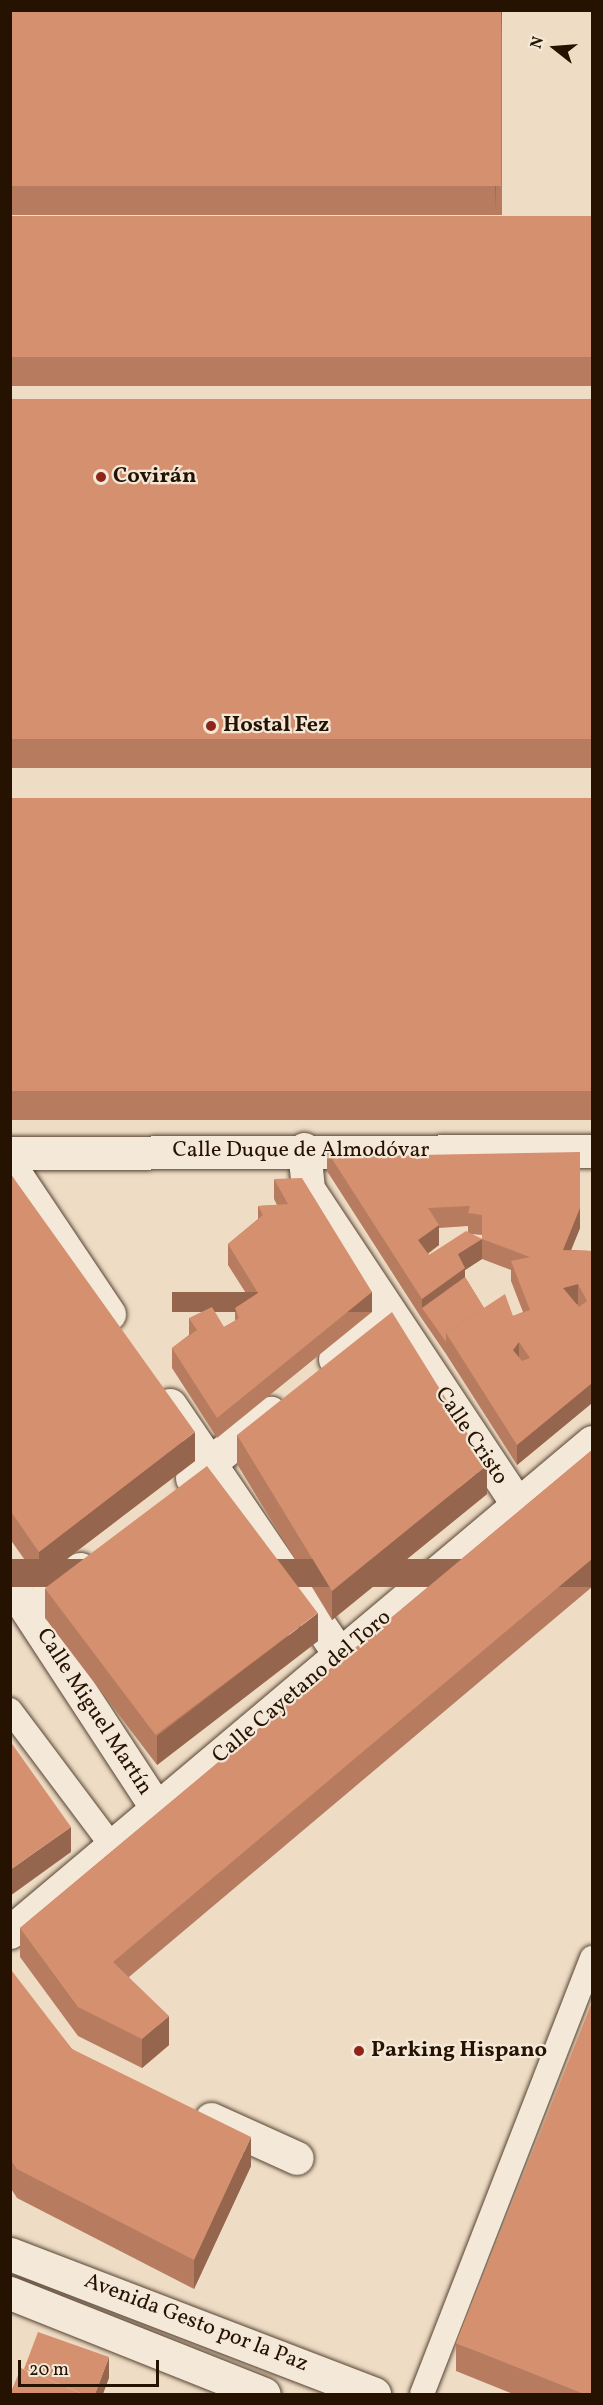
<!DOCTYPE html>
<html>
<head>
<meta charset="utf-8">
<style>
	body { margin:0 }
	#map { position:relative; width:603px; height:2405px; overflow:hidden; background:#eedcc5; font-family:Vollkorn,serif }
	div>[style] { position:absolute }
	.roads { filter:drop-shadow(0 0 2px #574432) drop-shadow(0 0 2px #574432) }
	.lane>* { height:24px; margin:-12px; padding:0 12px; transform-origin:12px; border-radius:12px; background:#f4e8d9 }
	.street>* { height:33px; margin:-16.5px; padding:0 16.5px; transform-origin:16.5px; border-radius:16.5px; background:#f4e8d9 }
	.secondary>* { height:33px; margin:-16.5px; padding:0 16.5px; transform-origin:16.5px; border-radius:16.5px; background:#f4e8d9 }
	.wall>* { inset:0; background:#b77c60; transform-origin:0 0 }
	.shaded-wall>* { inset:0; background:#95654e; transform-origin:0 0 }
	.building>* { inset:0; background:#d59070; transform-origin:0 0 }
	.dots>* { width:16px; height:16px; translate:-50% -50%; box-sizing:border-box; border:3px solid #f4e8d9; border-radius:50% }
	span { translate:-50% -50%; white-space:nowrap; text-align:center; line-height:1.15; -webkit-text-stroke:4.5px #f4e8d9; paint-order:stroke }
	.poi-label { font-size:22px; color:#251201; font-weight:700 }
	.left { translate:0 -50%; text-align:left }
	.street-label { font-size:22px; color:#251201 }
	.frame { position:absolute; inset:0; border:12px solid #251201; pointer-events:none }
	.north { position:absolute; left:525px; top:18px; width:60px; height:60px; -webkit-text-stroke:4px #f4e8d9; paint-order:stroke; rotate:287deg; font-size:16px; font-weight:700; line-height:24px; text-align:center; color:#251201 }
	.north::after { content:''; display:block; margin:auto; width:21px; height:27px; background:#251201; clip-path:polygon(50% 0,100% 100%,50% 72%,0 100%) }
	.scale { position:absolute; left:18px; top:2360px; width:141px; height:27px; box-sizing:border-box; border:3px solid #251201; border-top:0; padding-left:8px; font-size:18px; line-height:21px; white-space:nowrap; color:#251201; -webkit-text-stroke:4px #f4e8d9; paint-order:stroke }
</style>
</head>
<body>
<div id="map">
	<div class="roads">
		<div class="lane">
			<div style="left:10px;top:1710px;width:171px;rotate:53.1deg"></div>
			<div style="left:422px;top:2394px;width:468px;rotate:-68.7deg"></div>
		</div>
		<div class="street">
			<div style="left:304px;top:1149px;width:40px;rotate:84.3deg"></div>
			<div style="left:308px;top:1189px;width:379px;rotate:56.4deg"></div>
			<div style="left:10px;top:1153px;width:582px;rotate:-0.2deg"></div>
			<div style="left:10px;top:1166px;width:178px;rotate:56.2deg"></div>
			<div style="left:335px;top:1359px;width:70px;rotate:-39.8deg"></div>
			<div style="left:170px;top:1405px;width:302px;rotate:55.8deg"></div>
			<div style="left:192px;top:1478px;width:102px;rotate:-39.8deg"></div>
			<div style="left:10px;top:1584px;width:270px;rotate:56.8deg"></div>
			<div style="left:28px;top:1611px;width:67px;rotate:-38.9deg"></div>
			<div style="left:10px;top:1932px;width:761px;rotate:-40.09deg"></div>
			<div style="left:211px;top:2119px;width:94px;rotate:24.4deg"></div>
		</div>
		<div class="secondary">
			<div style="left:10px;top:2254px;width:390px;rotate:21deg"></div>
			<div style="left:10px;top:2293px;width:273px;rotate:21.7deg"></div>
		</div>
	</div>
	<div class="wall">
		<div style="left:10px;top:10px;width:492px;height:205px"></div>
		<div style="left:592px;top:216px;width:170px;height:582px;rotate:90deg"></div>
		<div style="left:592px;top:399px;width:369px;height:582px;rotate:90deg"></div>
		<div style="left:592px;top:798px;width:322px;height:582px;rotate:90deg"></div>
		<div style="clip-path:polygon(evenodd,327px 1151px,580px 1228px,571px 1250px,592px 1251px,592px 1403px,517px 1465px,446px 1354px,422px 1319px,327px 1171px,327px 1151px,468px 1226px,468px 1232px,429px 1255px,428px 1254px,439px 1245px,439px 1228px,468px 1226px,327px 1151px,471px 1234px,482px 1235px,482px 1239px,471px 1234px,327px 1151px,482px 1259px,511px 1270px,511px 1281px,523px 1312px,513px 1316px,484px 1308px,465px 1277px,465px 1270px,482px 1259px)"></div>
		<div style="clip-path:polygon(10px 1173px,195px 1461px,39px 1580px,10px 1539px)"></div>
		<div style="clip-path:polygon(274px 1179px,372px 1312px,217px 1438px,172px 1368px,172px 1348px,189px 1335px,189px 1318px,224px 1327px,235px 1321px,235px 1308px,249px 1298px,228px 1265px,228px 1244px,258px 1219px,258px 1206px,277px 1205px,274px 1199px)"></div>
		<div style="clip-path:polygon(237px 1435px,487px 1494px,332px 1620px,237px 1464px)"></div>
		<div style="clip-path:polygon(592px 1450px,592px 1587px,129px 1977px,169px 2045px,142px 2068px,78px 2036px,20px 1957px,20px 1928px)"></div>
		<div style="clip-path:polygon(45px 1589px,318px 1641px,157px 1765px,45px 1618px)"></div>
		<div style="clip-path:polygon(10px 1972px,72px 2049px,251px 2166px,194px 2289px,17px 2198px,10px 2187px)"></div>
		<div style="clip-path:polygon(456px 2343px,592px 2394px,513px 2394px,456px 2371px)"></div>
	</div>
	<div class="shaded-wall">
		<div style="clip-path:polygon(501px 10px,502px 10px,495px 210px,495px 181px)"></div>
		<div style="clip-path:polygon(580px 1152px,580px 1228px,563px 1270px,563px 1250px)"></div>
		<div style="clip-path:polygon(439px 1225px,439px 1245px,418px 1260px,418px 1240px)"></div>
		<div style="clip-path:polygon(482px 1239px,482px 1259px,465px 1270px,465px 1288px,422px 1308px,422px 1299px,458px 1254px)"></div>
		<div style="clip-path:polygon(578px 1284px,578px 1304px,563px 1308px,563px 1288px)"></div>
		<div style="left:372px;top:1292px;width:20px;height:200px;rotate:90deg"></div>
		<div style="clip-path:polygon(519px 1342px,519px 1362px,513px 1350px)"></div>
		<div style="clip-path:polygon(592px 1383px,592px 1403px,517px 1465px,517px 1445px)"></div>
		<div style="clip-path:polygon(195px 1432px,195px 1461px,39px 1580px,39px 1552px)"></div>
		<div style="clip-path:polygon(487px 1465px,487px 1494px,332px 1620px,332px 1591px)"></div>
		<div style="left:592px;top:1559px;width:28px;height:626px;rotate:90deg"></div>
		<div style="clip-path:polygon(318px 1613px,318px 1641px,157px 1765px,157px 1736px)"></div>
		<div style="clip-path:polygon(71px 1827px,71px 1852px,10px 1896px,10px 1870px)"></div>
		<div style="clip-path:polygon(169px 2016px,169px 2045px,142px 2068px,142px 2039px)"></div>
		<div style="clip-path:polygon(251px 2137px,251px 2166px,194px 2289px,194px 2260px)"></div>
		<div style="clip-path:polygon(109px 2357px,109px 2378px,103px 2394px,95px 2394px)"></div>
	</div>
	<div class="building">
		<div style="left:10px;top:10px;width:491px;height:176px"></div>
		<div style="left:592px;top:216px;width:141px;height:582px;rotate:90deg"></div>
		<div style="left:592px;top:399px;width:340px;height:582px;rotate:90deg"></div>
		<div style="left:592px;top:798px;width:293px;height:582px;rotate:90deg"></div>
		<div style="clip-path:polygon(evenodd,327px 1151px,363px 1156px,580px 1152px,580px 1208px,563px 1250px,592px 1251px,592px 1383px,517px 1445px,446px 1333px,505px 1294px,513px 1316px,530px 1310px,511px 1261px,530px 1257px,482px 1239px,458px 1254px,465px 1268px,422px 1299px,327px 1151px,470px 1206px,468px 1213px,482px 1215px,482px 1239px,466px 1231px,429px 1255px,418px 1240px,439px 1225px,428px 1208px,470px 1206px,327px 1151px,578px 1284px,587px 1301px,579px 1307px,563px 1288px,578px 1284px,327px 1151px,519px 1342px,530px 1358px,522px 1361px,513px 1350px,519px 1342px)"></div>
		<div style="clip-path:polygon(10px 1173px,195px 1432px,39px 1552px,10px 1510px)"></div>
		<div style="clip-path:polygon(302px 1178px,372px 1292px,217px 1418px,172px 1348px,197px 1330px,189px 1318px,212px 1307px,224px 1327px,239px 1318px,235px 1308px,258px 1293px,228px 1244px,263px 1215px,258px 1206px,288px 1204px,274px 1179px)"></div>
		<div style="clip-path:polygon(465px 1277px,484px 1308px,446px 1333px,446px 1342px,422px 1308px)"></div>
		<div style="clip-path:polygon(392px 1312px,487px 1465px,332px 1591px,237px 1435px)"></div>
		<div style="clip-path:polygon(592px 1450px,592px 1559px,113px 1962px,169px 2016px,142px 2039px,78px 2007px,20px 1928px)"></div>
		<div style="left:207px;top:1466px;width:184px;height:203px;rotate:53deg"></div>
		<div style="clip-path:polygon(10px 1741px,71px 1827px,10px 1870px)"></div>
		<div style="clip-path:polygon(12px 1971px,72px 2049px,251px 2137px,194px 2260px,17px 2169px,10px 2159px,10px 1972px)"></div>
		<div style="clip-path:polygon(592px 2002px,592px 2394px,584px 2394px,456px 2343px)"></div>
		<div style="clip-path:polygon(38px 2332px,109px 2357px,95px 2394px,83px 2394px,24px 2369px)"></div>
		<div style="clip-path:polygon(21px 2368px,83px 2394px,10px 2394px)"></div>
	</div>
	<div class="dots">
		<div style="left:101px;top:477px;background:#8f2418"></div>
		<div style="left:211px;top:726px;background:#8f2418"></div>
		<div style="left:359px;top:2051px;background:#8f2418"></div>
	</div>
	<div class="poi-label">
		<span class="left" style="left:113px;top:477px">Covirán</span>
		<span class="left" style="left:223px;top:726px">Hostal Fez</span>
		<span class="left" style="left:371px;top:2051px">Parking Hispano</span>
	</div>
	<div class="street-label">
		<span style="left:301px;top:1151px">Calle Duque de Almodóvar</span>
		<span style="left:471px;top:1436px;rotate:56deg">Calle Cristo</span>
		<span style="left:302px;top:1687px;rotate:-40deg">Calle Cayetano del Toro</span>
		<span style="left:94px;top:1712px;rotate:57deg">Calle Miguel Martín</span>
		<span style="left:196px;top:2323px;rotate:21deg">Avenida Gesto por la Paz</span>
	</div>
	<div class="frame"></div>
	<div class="north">N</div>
	<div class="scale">20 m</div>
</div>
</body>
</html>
